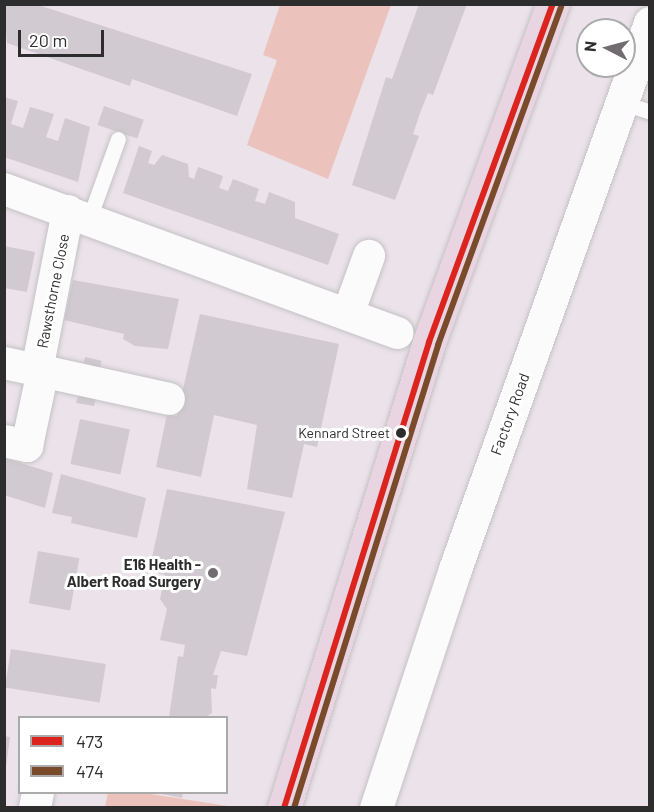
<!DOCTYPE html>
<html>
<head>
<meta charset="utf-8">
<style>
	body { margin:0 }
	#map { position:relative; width:654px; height:812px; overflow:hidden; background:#ece2ea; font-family:Barlow,sans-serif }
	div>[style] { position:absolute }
	.green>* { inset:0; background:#ebc3bc }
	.building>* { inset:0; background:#d1cad0; transform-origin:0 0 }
	.roads { filter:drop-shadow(0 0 2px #c3c2c3) drop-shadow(0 0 2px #c3c2c3) }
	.service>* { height:15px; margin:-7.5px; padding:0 7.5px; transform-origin:7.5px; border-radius:7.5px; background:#fcfbfc }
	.minor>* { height:32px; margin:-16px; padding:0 16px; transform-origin:16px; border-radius:16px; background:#fcfbfc }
	.tertiary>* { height:33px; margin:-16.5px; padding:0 16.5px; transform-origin:16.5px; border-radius:16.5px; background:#fcfbfc }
	.primary>* { height:33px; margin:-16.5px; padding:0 16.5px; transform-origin:16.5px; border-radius:16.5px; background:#e9d4e2 }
	.bus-1>* { height:6px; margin:-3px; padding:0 3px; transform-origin:3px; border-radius:3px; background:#dc241f }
	.bus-2>* { height:6px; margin:-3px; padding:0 3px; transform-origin:3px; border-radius:3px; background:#7a4b2a }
	.dots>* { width:16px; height:16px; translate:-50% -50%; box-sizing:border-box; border:3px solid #fff; border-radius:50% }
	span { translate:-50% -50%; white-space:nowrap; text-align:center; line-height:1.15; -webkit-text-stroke:6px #fff; paint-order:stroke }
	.bus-label { font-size:14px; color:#2d2d2d }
	.right { translate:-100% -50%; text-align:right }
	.street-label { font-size:15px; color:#2d2d2d }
	.poi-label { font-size:15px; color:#2d2d2d; font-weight:700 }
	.frame { position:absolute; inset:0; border:6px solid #2d2d2d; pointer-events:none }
	.legend { position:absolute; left:18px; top:716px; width:210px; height:78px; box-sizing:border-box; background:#fff; border:2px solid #ababab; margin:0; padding:8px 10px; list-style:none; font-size:18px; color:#2d2d2d }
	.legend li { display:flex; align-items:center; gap:12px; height:30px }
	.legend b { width:30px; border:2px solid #ababab }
	.north { position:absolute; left:576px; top:18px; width:60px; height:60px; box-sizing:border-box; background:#fff; border:2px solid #ababab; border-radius:50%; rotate:276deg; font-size:16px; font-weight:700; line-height:24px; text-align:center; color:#2d2d2d }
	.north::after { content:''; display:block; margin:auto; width:21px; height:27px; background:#706c6f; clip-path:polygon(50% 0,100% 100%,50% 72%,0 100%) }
	.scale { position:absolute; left:18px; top:30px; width:86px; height:27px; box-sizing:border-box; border:3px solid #2d2d2d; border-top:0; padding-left:8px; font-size:18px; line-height:21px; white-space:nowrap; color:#2d2d2d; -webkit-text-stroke:4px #fff; paint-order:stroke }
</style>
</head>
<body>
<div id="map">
	<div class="green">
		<div style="clip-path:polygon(280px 5px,391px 5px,328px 179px,247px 145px,277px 60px,263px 55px)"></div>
		<div style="clip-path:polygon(108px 792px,144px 793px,234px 807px,105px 807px)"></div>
	</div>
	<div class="building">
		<div style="clip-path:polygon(4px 4px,35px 4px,252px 74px,237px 116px,132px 79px,130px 86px,7px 43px)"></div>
		<div style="clip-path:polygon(419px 4px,467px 4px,433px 95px,428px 93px,420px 113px,413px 134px,419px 136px,395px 200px,352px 185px,386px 77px,392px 79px)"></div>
		<div style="clip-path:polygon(4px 97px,18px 101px,11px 124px,23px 128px,30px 107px,54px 114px,46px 137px,58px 141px,65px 118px,90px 127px,78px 182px,4px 157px)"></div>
		<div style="left:104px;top:106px;width:42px;height:20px;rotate:19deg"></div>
		<div style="clip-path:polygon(139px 146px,152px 151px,148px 163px,154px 165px,162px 155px,188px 164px,189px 177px,194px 179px,198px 167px,223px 176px,219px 188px,228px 191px,233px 179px,259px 189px,255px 201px,265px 204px,269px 192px,295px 202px,295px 218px,339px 234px,328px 265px,123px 193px)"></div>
		<div style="clip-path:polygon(4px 246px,35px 252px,27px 292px,4px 288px)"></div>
		<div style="clip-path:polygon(73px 280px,179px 299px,168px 349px,135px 346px,123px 339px,124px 334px,64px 320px)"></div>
		<div style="clip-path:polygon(200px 314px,339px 344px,317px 447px,304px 444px,292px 498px,247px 489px,257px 425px,214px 415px,201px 477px,156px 467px,167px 414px,177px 416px)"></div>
		<div style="left:85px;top:357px;width:17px;height:10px;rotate:13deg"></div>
		<div style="clip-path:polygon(79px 393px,96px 397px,94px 406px,76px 403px)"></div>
		<div style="left:80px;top:419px;width:51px;height:46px;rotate:12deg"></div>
		<div style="clip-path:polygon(4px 458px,53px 473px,45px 508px,4px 495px)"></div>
		<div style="clip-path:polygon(61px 474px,146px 498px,137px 538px,71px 523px,72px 517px,52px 513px)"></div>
		<div style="clip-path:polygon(167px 489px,285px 512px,247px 656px,221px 651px,213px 675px,218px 675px,216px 689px,211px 688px,212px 713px,206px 717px,169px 717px,178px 656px,183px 657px,185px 645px,160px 640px,167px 609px,160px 599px,165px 575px,149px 571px)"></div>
		<div style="left:38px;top:551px;width:42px;height:53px;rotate:10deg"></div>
		<div style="left:11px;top:649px;width:96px;height:39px;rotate:9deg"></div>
		<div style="clip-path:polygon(4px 736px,10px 737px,6px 767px,4px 767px)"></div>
		<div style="clip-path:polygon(152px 792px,183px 792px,182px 798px)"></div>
	</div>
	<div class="roads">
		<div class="service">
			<div style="left:620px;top:102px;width:32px;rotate:18deg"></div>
			<div style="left:89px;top:219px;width:85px;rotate:-70.1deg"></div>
		</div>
		<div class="minor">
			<div style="left:4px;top:189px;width:419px;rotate:20.1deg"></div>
			<div style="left:68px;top:211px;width:162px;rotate:101deg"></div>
			<div style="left:37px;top:370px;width:135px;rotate:12.4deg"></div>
			<div style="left:348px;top:314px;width:62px;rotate:-70.1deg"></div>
			<div style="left:4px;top:363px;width:34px;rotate:12deg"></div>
			<div style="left:4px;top:441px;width:24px;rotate:12deg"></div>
			<div style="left:27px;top:446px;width:77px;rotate:-78deg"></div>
			<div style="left:35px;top:808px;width:16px;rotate:-79deg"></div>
		</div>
		<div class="tertiary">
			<div style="left:376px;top:808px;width:252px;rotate:-71.7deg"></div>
			<div style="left:455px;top:569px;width:580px;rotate:-70.35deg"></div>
		</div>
		<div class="primary">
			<div style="left:284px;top:808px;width:488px;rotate:-72.7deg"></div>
			<div style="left:429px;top:342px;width:360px;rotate:-69.9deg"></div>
		</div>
	</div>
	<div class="bus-1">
		<div style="left:284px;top:808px;width:488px;rotate:-72.7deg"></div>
		<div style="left:429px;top:342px;width:360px;rotate:-69.9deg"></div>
	</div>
	<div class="bus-2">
		<div style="left:294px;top:808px;width:485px;rotate:-72.7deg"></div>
		<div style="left:438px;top:345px;width:360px;rotate:-70deg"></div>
	</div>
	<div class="dots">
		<div style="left:401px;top:433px;background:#2d2d2d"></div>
		<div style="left:213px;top:573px;background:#706c6f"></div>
	</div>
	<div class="bus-label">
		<span class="right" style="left:390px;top:433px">Kennard Street</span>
	</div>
	<div class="street-label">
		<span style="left:53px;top:291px;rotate:-79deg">Rawsthorne Close</span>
		<span style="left:510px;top:414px;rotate:-70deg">Factory Road</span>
	</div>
	<div class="poi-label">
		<span class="right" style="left:201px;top:573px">E16 Health -<br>Albert Road Surgery</span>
	</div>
	<div class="frame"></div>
	<ul class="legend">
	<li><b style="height:8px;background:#dc241f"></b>473</li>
	<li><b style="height:8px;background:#7a4b2a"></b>474</li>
	</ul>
	<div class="north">N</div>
	<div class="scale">20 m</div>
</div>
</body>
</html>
